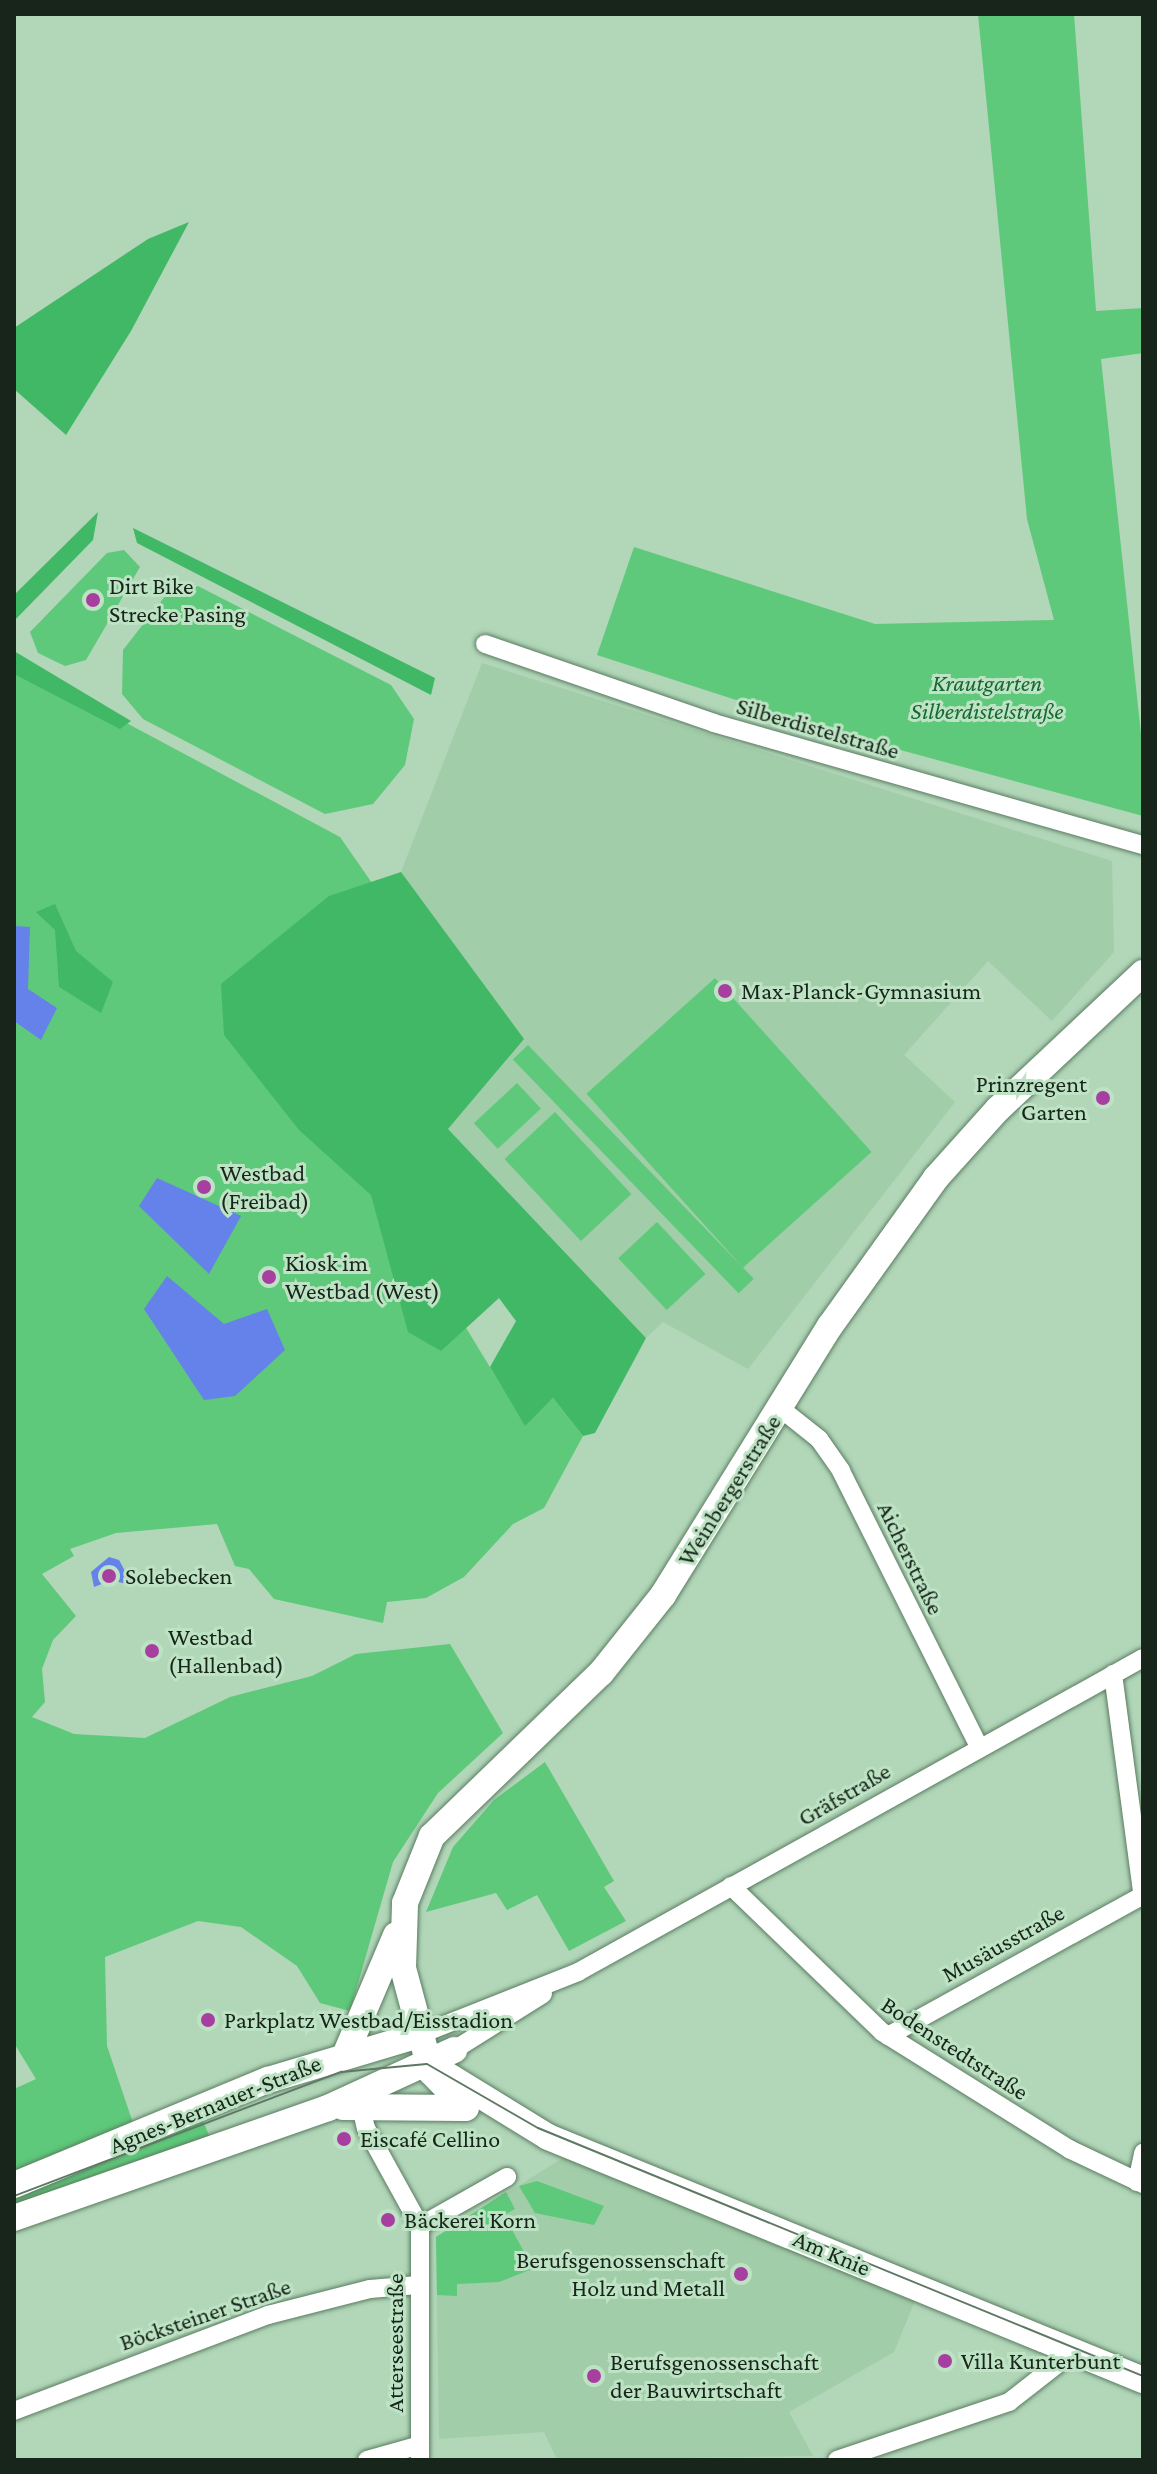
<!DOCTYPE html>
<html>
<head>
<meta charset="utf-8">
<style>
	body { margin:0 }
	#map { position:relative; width:1157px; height:2474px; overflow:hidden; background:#b1d6b8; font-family:"Crimson Pro",serif }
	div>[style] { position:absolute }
	.built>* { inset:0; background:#a2cda9 }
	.green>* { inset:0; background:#5ec97a; transform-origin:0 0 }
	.forest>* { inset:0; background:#41b865 }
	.water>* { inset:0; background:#6581ea }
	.roads { filter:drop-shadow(0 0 2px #5b7c61) drop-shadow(0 0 2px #5b7c61) }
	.street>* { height:18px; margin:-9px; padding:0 9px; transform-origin:9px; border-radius:9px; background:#fff }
	.secondary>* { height:26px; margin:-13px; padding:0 13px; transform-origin:13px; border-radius:13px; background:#fff }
	.tram>* { height:2px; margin:-1px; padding:0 1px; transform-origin:1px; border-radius:1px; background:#5f7864 }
	.dots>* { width:22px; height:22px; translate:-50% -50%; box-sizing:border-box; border:4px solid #bee3c4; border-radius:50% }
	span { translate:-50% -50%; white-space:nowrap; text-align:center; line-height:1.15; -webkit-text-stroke:6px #bee3c4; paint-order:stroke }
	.poi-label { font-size:24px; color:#17251a }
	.left { translate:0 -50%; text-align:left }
	.right { translate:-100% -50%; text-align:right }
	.park-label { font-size:24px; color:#176933; font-style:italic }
	.street-label { font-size:24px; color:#17251a }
	.frame { position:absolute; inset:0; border:16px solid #17251a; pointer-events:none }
</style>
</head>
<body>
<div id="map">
	<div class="built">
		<div style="clip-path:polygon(482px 663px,1112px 861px,1114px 952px,1052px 1021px,988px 961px,904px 1055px,955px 1102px,748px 1369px,663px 1322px,646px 1338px,448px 1129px,401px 872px)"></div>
		<div style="clip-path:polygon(571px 2153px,917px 2296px,894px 2352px,789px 2412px,813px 2456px,557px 2460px,544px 2432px,439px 2439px,436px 2237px)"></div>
	</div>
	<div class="green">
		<div style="clip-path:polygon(978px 14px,1074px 14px,1096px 311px,1143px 308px,1143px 353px,1101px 359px,1143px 753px,1143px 816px,838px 733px,597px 655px,634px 547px,875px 624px,1054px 620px,1027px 519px)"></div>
		<div style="clip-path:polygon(124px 550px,140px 567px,86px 660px,65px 666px,38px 653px,30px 632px,107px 553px)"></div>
		<div style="clip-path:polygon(194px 584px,391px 685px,414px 719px,405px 765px,373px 804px,325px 814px,143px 719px,122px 694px,123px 650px,166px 595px)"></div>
		<div style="clip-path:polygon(14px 663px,340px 837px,372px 883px,414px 1242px,525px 1425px,553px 1398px,583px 1436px,544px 1508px,513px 1524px,464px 1577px,426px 1598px,387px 1602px,383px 1623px,274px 1599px,249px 1569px,235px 1566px,217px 1524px,116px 1533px,70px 1549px,74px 1556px,42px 1574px,76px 1616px,53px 1640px,42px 1669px,45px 1702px,32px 1717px,74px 1734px,145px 1738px,230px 1697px,312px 1676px,356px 1654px,450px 1644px,503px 1733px,438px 1793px,393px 1862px,350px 2011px,320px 2003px,297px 1966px,241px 1927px,198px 1921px,105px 1957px,107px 2046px,135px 2129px,14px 2179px,14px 2089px,36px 2079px,14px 2043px)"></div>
		<div style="left:715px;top:978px;width:234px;height:173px;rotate:48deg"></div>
		<div style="left:528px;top:1045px;width:325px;height:21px;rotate:46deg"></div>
		<div style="left:517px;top:1083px;width:35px;height:59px;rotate:47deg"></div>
		<div style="left:555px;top:1112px;width:112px;height:69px;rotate:47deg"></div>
		<div style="left:657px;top:1222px;width:71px;height:53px;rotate:47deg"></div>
		<div style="clip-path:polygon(545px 1762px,614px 1881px,604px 1887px,626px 1921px,569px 1951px,537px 1895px,507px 1910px,496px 1893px,426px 1912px,453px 1847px,494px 1800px)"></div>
		<div style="clip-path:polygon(200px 2114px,211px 2140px,14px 2210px,14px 2192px)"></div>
		<div style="clip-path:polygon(537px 2181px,604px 2206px,594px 2225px,535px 2213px,519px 2186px)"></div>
		<div style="clip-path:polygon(506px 2192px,515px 2209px,504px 2215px,530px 2263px,542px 2258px,545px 2264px,499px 2282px,457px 2284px,457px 2296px,437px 2295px,436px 2237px)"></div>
	</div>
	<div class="forest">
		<div style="clip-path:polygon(189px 222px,131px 331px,66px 435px,14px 389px,14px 328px,148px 239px)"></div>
		<div style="clip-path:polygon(98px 512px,93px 540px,14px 621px,14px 595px)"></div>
		<div style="clip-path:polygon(133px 528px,435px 678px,431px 695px,137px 543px)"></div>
		<div style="clip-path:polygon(14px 651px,131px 721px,120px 729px,14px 674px)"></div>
		<div style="clip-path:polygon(401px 872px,524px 1039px,448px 1129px,646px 1338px,595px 1433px,583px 1436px,553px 1398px,525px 1426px,490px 1367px,516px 1321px,499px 1298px,441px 1351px,408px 1332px,371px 1195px,299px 1130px,224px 1035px,221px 984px,329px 896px)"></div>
		<div style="clip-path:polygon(55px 904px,76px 951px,113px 982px,101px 1013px,59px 987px,55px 930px,36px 912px)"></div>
	</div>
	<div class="water">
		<div style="clip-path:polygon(14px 926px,30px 927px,28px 989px,57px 1008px,41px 1040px,14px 1021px)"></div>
		<div style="clip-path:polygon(157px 1178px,241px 1216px,209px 1274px,139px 1206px)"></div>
		<div style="clip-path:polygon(167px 1276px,224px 1324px,267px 1309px,285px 1350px,235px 1396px,204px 1400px,144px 1309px)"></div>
		<div style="clip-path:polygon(109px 1557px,119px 1560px,133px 1586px,112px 1580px,94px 1587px,91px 1572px)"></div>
	</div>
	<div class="roads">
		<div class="street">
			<div style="left:485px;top:644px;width:242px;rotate:19deg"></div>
			<div style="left:714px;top:723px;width:446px;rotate:15.9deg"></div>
			<div style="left:780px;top:1408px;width:50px;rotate:38.5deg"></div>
			<div style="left:819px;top:1439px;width:39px;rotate:55deg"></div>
			<div style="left:841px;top:1471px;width:306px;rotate:63.4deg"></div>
			<div style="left:1113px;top:1674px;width:226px;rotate:82.4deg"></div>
			<div style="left:731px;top:1886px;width:210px;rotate:44deg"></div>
			<div style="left:882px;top:2032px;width:221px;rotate:32deg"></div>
			<div style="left:1069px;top:2149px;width:82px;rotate:25.3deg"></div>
			<div style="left:419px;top:2035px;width:171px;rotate:-21.6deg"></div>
			<div style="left:578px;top:1972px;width:646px;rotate:-29.06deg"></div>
			<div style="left:888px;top:2036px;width:291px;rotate:-28.9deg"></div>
			<div style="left:454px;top:2050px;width:105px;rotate:-32.2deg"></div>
			<div style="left:361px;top:2107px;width:22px;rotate:77deg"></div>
			<div style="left:366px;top:2128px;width:112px;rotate:61.1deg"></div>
			<div style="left:420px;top:2226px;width:234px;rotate:90deg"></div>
			<div style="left:1137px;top:2182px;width:30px;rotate:-78deg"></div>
			<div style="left:420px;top:2226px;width:100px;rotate:-29.4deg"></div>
			<div style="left:14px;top:2411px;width:272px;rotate:-20.7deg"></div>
			<div style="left:268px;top:2315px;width:105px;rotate:-14.3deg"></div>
			<div style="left:370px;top:2289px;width:48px;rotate:-4.8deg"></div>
			<div style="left:367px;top:2460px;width:55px;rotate:-15.8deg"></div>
			<div style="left:837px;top:2460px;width:182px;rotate:-18.6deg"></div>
			<div style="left:1009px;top:2402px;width:81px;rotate:-38deg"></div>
		</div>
		<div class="secondary">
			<div style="left:346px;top:2053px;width:128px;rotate:-67deg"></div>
			<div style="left:431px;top:2065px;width:137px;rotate:31.6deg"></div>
			<div style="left:548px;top:2137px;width:643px;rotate:22.22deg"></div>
			<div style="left:343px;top:2107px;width:121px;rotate:0.5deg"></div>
			<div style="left:466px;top:2108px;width:50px;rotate:-134.2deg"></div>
			<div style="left:431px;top:2072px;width:108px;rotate:-105.1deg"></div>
			<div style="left:403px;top:1968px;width:65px;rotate:-88.2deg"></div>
			<div style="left:405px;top:1903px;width:72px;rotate:-68.1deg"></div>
			<div style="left:432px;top:1836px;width:235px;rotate:-44deg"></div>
			<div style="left:601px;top:1673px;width:100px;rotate:-51.5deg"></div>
			<div style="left:663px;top:1595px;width:317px;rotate:-58.2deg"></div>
			<div style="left:830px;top:1326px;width:182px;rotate:-54.4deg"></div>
			<div style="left:936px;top:1178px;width:93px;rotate:-48.1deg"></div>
			<div style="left:998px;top:1109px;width:199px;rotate:-43.2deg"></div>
			<div style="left:14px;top:2185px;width:275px;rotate:-22.5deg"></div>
			<div style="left:268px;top:2080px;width:158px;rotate:-16.6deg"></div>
			<div style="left:14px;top:2218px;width:333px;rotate:-19.3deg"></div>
			<div style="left:328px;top:2108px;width:139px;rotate:-24.7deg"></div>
		</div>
	</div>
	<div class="tram">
		<div style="left:14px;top:2196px;width:350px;rotate:-20.8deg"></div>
		<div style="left:341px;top:2072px;width:86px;rotate:-5.3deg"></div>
		<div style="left:427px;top:2064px;width:128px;rotate:30deg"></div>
		<div style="left:538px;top:2128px;width:654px;rotate:22.29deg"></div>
	</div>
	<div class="dots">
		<div style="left:93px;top:600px;background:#a73fa1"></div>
		<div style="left:725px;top:991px;background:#a73fa1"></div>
		<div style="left:1103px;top:1098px;background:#a73fa1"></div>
		<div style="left:204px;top:1187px;background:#a73fa1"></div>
		<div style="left:269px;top:1277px;background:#a73fa1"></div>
		<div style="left:109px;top:1576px;background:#a73fa1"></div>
		<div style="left:152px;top:1651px;background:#a73fa1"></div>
		<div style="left:208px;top:2020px;background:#a73fa1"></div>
		<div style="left:344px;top:2139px;background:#a73fa1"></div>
		<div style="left:388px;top:2220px;background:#a73fa1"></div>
		<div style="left:741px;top:2274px;background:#a73fa1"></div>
		<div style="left:945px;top:2361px;background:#a73fa1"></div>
		<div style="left:594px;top:2376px;background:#a73fa1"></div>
	</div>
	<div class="poi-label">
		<span class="left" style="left:109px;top:600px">Dirt Bike<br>Strecke Pasing</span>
		<span class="left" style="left:741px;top:991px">Max-Planck-Gymnasium</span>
		<span class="right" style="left:1087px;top:1098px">Prinzregent<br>Garten</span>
		<span class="left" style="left:220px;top:1187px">Westbad<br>(Freibad)</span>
		<span class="left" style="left:285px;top:1277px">Kiosk im<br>Westbad (West)</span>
		<span class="left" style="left:125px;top:1576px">Solebecken</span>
		<span class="left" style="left:168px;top:1651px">Westbad<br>(Hallenbad)</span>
		<span class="left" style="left:224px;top:2020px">Parkplatz Westbad/Eisstadion</span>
		<span class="left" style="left:360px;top:2139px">Eiscafé Cellino</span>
		<span class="left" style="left:404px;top:2220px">Bäckerei Korn</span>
		<span class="right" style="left:725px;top:2274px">Berufsgenossenschaft<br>Holz und Metall</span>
		<span class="left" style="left:961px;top:2361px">Villa Kunterbunt</span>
		<span class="left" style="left:610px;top:2376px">Berufsgenossenschaft<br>der Bauwirtschaft</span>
	</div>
	<div class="park-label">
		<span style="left:987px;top:697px">Krautgarten<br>Silberdistelstraße</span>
	</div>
	<div class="street-label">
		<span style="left:818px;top:728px;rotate:16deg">Silberdistelstraße</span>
		<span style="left:729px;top:1490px;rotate:-58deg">Weinbergerstraße</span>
		<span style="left:911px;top:1558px;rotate:64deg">Aicherstraße</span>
		<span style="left:844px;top:1794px;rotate:-30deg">Gräfstraße</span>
		<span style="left:1003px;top:1943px;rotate:-29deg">Musäusstraße</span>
		<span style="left:955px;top:2048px;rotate:33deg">Bodenstedtstraße</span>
		<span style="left:215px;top:2104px;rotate:-22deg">Agnes-Bernauer-Straße</span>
		<span style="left:832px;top:2253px;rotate:23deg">Am Knie</span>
		<span style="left:205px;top:2314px;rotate:-19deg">Böcksteiner Straße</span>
		<span style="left:395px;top:2343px;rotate:-90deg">Atterseestraße</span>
	</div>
	<div class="frame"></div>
</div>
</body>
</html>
